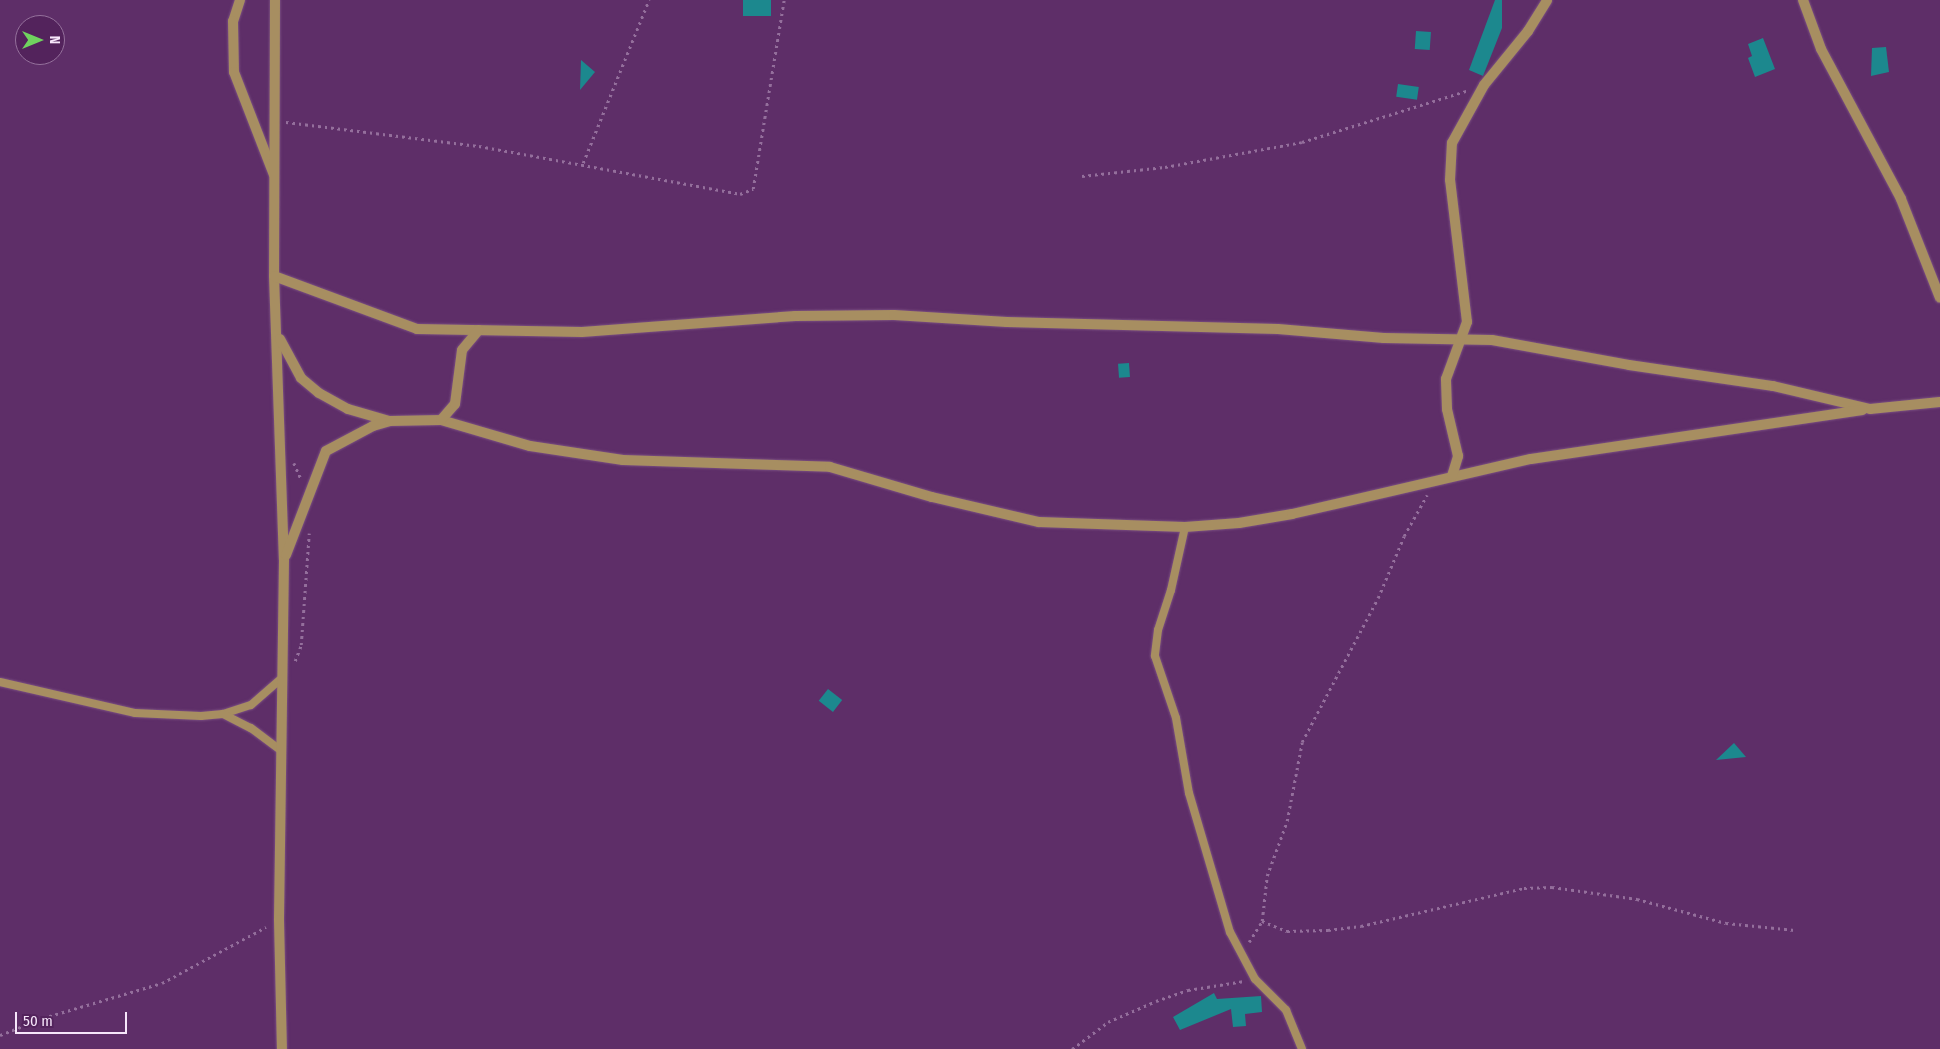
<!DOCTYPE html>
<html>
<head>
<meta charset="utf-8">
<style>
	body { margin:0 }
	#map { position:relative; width:1940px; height:1049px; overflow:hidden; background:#5e2e68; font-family:"Fira Sans Condensed",sans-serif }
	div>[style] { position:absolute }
	.building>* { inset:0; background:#1c888e; transform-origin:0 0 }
	.path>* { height:2.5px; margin-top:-1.25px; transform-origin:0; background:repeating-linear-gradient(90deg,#946f9c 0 2.5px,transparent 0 6.5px) }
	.roads { filter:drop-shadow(0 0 1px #7a4f82) drop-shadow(0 0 1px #7a4f82) }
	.service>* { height:8px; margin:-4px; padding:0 4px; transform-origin:4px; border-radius:4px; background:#a78e61 }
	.minor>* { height:10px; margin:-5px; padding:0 5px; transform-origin:5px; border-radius:5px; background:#a78e61 }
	span { translate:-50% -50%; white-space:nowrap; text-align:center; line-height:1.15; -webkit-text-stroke:5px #53235c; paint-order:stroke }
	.north { position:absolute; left:15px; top:15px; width:50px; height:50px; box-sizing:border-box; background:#53235c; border:1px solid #95719c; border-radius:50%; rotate:90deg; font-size:14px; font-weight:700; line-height:20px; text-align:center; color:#f7e6fb }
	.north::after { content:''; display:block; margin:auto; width:18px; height:22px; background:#70d35f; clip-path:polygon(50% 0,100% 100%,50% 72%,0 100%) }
	.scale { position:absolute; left:15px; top:1012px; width:112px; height:22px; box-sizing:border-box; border:2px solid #f7e6fb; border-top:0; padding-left:6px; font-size:15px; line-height:18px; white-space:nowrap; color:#f7e6fb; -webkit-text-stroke:4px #53235c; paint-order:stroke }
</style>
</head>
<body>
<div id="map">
	<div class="building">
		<div style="left:743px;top:0;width:28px;height:16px"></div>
		<div style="clip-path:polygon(1495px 0,1502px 0,1502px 28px,1483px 76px,1469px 70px)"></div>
		<div style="left:1416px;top:31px;width:15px;height:18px;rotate:4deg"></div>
		<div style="clip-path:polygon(1763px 38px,1775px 69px,1755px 77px,1748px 58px,1752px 56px,1748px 44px)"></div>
		<div style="clip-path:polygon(1886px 47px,1889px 72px,1871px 76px,1872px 48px)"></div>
		<div style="clip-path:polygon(581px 60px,595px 72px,580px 90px)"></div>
		<div style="left:1398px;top:84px;width:21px;height:13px;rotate:8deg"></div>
		<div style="left:1129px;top:363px;width:14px;height:11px;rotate:86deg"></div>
		<div style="left:828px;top:689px;width:18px;height:15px;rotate:38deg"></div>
		<div style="clip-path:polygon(1734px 743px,1746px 757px,1716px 760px)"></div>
		<div style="clip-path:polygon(1214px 993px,1217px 999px,1261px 996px,1262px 1012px,1245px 1014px,1246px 1026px,1233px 1027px,1231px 1009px,1180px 1030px,1173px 1017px)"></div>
	</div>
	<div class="path">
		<div style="left:286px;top:122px;width:194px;rotate:7.1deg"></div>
		<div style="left:479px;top:146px;width:265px;rotate:10.4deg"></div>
		<div style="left:740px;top:194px;width:14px;rotate:-21deg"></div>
		<div style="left:753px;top:189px;width:192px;rotate:-80.7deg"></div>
		<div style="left:583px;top:163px;width:176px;rotate:-68deg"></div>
		<div style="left:1082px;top:176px;width:83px;rotate:-6.2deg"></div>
		<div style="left:1165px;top:167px;width:139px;rotate:-10.3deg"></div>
		<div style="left:1302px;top:142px;width:172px;rotate:-17.3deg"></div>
		<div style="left:294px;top:463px;width:17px;rotate:66deg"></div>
		<div style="left:295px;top:661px;width:17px;rotate:-69deg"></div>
		<div style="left:301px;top:645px;width:112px;rotate:-85.9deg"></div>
		<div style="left:1262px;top:921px;width:27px;rotate:22deg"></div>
		<div style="left:1287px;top:931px;width:41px;rotate:-1.4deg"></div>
		<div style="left:1328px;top:930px;width:33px;rotate:-7deg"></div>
		<div style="left:1361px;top:926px;width:167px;rotate:-13.1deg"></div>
		<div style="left:1524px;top:888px;width:28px;rotate:-2deg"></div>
		<div style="left:1552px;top:887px;width:86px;rotate:8deg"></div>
		<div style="left:1637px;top:899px;width:92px;rotate:15.1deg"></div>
		<div style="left:1726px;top:923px;width:69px;rotate:5.8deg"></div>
		<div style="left:1249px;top:942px;width:25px;rotate:-58deg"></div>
		<div style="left:1262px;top:921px;width:45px;rotate:-83.7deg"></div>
		<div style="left:1267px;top:876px;width:59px;rotate:-70deg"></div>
		<div style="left:1287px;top:821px;width:80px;rotate:-79.2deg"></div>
		<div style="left:1302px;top:742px;width:163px;rotate:-62.2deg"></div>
		<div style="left:1378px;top:598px;width:67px;rotate:-67.2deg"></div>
		<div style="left:1404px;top:536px;width:47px;rotate:-60.7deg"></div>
		<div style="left:0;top:1035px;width:46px;rotate:-21.6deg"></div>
		<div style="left:43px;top:1018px;width:124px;rotate:-16.4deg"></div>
		<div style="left:162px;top:983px;width:118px;rotate:-28.3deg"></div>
		<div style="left:1072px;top:1049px;width:45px;rotate:-36.9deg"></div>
		<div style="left:1108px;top:1022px;width:52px;rotate:-23.6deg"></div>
		<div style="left:1156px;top:1001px;width:34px;rotate:-19deg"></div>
		<div style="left:1188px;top:990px;width:57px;rotate:-9.1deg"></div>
	</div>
	<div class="roads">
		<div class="service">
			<div style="left:1185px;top:527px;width:65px;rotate:102.5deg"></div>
			<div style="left:1171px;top:590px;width:42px;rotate:108deg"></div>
			<div style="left:1158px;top:630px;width:26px;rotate:97deg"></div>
			<div style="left:1155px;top:656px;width:65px;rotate:71.3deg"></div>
			<div style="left:1176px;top:718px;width:76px;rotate:80.2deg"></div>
			<div style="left:1189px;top:793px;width:145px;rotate:73.6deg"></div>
			<div style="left:1230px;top:932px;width:53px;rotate:62deg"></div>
			<div style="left:1255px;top:979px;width:44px;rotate:45deg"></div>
			<div style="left:1286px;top:1010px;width:42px;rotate:67.7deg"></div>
			<div style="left:0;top:682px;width:139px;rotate:12.9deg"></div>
			<div style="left:135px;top:713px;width:66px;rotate:2.6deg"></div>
			<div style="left:201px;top:716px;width:22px;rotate:-5deg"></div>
			<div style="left:223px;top:714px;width:29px;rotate:-18deg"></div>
			<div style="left:251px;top:705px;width:41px;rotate:-41.1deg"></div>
			<div style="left:223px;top:714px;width:31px;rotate:27deg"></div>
			<div style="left:251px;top:728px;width:36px;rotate:37deg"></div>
		</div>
		<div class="minor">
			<div style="left:240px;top:0;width:22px;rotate:108deg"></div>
			<div style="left:233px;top:21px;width:51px;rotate:88.9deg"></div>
			<div style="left:234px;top:72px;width:110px;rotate:68.8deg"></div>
			<div style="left:275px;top:0;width:276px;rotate:90.2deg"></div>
			<div style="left:274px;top:276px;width:284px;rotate:88deg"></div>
			<div style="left:284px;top:560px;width:360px;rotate:90.8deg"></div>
			<div style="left:279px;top:920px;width:129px;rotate:88.7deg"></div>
			<div style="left:1803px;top:0;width:52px;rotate:69.8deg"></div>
			<div style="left:1821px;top:49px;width:170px;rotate:61.9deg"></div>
			<div style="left:1901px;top:199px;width:106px;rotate:68.5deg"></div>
			<div style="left:274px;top:276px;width:153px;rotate:20.3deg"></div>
			<div style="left:417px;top:329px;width:165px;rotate:1deg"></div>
			<div style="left:582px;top:332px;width:214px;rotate:-4.3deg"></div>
			<div style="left:795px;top:316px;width:99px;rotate:-0.6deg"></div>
			<div style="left:894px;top:315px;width:113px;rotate:3.5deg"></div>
			<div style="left:1007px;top:322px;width:271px;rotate:1.5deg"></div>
			<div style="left:1278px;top:329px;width:106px;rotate:4.9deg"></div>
			<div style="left:1384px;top:338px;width:108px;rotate:1.1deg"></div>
			<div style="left:1492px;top:340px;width:139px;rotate:10.3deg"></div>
			<div style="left:1629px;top:365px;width:146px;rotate:8.3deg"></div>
			<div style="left:1773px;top:386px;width:100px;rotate:13.3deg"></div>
			<div style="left:1870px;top:409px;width:70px;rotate:-5.7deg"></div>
			<div style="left:280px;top:339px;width:44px;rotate:61.7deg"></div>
			<div style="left:301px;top:378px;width:23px;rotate:40deg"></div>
			<div style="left:319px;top:393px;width:33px;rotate:29deg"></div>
			<div style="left:348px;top:409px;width:43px;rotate:16.3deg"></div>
			<div style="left:441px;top:420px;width:93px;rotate:16.3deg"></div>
			<div style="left:530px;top:446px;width:94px;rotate:8.6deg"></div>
			<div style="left:623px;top:460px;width:207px;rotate:1.9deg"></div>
			<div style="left:830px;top:467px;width:106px;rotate:16.4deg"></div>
			<div style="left:932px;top:497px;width:110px;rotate:13.2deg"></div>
			<div style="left:1039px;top:522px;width:146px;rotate:2deg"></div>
			<div style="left:1185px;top:527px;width:54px;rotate:-4.2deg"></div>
			<div style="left:1239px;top:523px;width:54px;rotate:-9.6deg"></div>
			<div style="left:1292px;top:514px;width:245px;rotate:-13deg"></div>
			<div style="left:1531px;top:459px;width:335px;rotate:-8.4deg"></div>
			<div style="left:1452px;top:476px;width:21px;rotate:-73deg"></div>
			<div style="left:1458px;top:456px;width:48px;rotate:-103.2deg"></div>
			<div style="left:1447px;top:409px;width:30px;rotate:-92deg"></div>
			<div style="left:1446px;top:379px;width:61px;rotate:-69.8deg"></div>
			<div style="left:1467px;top:322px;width:143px;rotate:-96.8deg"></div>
			<div style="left:1450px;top:180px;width:37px;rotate:-87deg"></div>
			<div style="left:1452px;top:143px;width:66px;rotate:-61.1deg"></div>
			<div style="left:1484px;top:85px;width:70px;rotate:-50.8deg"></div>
			<div style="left:1528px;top:31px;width:36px;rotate:-58deg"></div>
			<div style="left:286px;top:555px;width:111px;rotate:-69deg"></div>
			<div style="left:326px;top:451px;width:53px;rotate:-28deg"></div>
			<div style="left:373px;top:426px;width:18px;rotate:-16deg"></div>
			<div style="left:390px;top:421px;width:51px;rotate:-1.1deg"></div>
			<div style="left:441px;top:420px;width:21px;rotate:-49deg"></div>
			<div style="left:455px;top:404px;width:54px;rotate:-82.6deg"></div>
			<div style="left:462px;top:350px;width:26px;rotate:-50deg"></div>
		</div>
	</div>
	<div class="north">N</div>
	<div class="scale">50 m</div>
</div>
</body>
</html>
